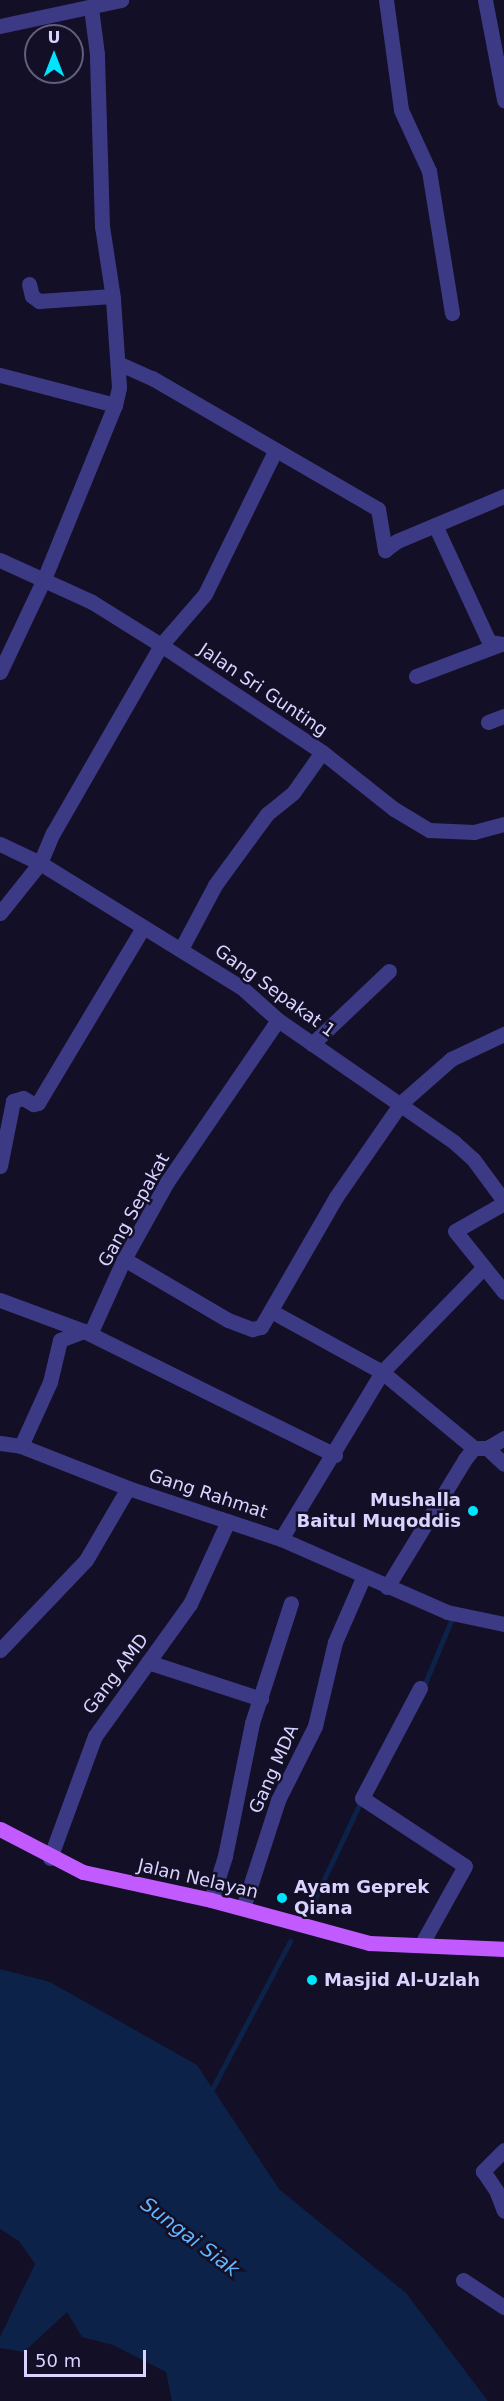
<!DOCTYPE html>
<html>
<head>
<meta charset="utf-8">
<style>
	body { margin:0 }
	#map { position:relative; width:504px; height:2401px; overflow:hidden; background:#130f26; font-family:"DejaVu Sans",sans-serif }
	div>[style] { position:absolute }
	.water>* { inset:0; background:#0c2248 }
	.stream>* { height:5px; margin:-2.5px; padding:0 2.5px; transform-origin:2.5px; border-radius:2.5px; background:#0c2248 }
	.minor>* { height:15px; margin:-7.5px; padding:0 7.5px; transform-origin:7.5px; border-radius:7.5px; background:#3d3a85 }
	.major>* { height:15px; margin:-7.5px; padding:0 7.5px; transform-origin:7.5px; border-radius:7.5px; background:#c25bff }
	.dots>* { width:16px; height:16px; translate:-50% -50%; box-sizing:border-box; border:3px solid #130f26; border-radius:50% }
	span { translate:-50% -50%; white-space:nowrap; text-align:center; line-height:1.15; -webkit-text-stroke:5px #130f26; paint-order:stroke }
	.street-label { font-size:18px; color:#d9d4ff }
	.poi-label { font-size:18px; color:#d9d4ff; font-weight:700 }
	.right { translate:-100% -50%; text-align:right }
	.left { translate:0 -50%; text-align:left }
	.water-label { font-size:20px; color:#62b6ff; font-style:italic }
	.north { position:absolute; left:24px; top:24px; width:60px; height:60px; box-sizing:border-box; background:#130f26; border:2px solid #625e7d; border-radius:50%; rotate:0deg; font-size:16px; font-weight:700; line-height:24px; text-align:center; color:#d9d4ff }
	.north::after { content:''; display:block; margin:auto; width:21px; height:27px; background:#00e5ff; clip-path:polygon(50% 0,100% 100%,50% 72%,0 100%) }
	.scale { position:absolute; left:24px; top:2350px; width:122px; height:27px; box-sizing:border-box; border:3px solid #d9d4ff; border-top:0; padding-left:8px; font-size:18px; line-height:21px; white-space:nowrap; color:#d9d4ff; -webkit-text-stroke:4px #130f26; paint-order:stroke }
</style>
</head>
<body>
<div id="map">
	<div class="water">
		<div style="clip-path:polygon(0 1969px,50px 1982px,197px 2065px,279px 2189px,406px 2293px,488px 2401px,172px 2401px,166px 2372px,113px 2345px,82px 2337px,67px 2312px,24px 2352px,0 2348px,0 2337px,35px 2264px,19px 2241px,0 2229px)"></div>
	</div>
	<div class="stream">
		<div style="left:423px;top:1688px;width:78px;rotate:-67.4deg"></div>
		<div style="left:308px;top:1913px;width:119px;rotate:-64.7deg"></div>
		<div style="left:210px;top:2093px;width:172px;rotate:-62.2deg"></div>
	</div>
	<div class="minor">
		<div style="left:386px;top:0;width:111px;rotate:82.2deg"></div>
		<div style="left:401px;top:110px;width:67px;rotate:65.3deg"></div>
		<div style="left:429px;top:171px;width:144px;rotate:80.8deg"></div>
		<div style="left:485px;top:0;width:102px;rotate:79.2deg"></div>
		<div style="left:0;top:26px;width:124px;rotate:-12.1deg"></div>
		<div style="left:29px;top:284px;width:12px;rotate:76deg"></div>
		<div style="left:32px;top:296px;width:9px;rotate:36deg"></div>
		<div style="left:39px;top:301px;width:73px;rotate:-3.9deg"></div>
		<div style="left:120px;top:364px;width:35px;rotate:24deg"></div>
		<div style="left:152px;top:378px;width:261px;rotate:30.1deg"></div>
		<div style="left:378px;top:509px;width:42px;rotate:80.3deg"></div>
		<div style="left:385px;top:550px;width:15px;rotate:-37deg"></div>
		<div style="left:397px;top:541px;width:116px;rotate:-22.8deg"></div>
		<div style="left:0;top:375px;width:119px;rotate:14.6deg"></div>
		<div style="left:435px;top:525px;width:129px;rotate:65.2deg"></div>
		<div style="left:489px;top:642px;width:15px;rotate:8deg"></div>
		<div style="left:0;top:560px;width:101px;rotate:24.5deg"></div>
		<div style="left:92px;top:602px;width:81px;rotate:31.9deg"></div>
		<div style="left:161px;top:645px;width:193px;rotate:33.6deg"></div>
		<div style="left:322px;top:752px;width:92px;rotate:38.4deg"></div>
		<div style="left:394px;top:809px;width:41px;rotate:31deg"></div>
		<div style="left:429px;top:830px;width:45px;rotate:2.5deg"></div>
		<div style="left:474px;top:832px;width:31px;rotate:-15deg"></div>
		<div style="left:0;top:672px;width:103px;rotate:-64.7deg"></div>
		<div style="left:44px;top:579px;width:188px;rotate:-67.8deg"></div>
		<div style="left:115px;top:405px;width:18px;rotate:-77deg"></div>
		<div style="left:119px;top:387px;width:89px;rotate:-93.9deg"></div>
		<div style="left:113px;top:298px;width:73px;rotate:-98.7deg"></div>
		<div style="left:102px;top:226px;width:172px;rotate:-91.7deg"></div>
		<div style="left:97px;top:54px;width:46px;rotate:-97.4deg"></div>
		<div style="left:416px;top:676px;width:88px;rotate:-20.7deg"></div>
		<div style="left:488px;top:722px;width:17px;rotate:-21deg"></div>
		<div style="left:0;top:844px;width:44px;rotate:25.4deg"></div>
		<div style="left:40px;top:863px;width:236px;rotate:31.7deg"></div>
		<div style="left:241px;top:987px;width:50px;rotate:41.7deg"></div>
		<div style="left:278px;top:1020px;width:214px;rotate:34.7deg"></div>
		<div style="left:454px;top:1142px;width:25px;rotate:42deg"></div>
		<div style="left:473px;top:1159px;width:52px;rotate:53.6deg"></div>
		<div style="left:0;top:913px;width:64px;rotate:-51.3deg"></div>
		<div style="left:40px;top:863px;width:33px;rotate:-67deg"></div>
		<div style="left:53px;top:833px;width:217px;rotate:-60.1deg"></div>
		<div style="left:161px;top:645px;width:67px;rotate:-49.2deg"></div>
		<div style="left:205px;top:594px;width:159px;rotate:-63.9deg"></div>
		<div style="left:181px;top:949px;width:72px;rotate:-62deg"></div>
		<div style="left:215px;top:885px;width:88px;rotate:-53.8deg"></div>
		<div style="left:267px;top:814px;width:33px;rotate:-39deg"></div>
		<div style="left:293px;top:793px;width:50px;rotate:-54.7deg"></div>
		<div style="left:312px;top:1044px;width:106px;rotate:-43.5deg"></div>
		<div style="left:0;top:1166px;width:66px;rotate:-78.7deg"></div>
		<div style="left:13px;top:1101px;width:10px;rotate:-17deg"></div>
		<div style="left:23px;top:1098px;width:12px;rotate:31deg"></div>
		<div style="left:33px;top:1104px;width:5px;rotate:-11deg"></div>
		<div style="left:38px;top:1103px;width:203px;rotate:-59.1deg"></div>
		<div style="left:504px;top:1203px;width:56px;rotate:150.3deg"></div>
		<div style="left:455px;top:1231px;width:78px;rotate:51.2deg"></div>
		<div style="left:124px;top:1259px;width:121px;rotate:30.4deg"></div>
		<div style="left:228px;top:1320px;width:26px;rotate:21deg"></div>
		<div style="left:252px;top:1329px;width:9px;rotate:-13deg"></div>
		<div style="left:261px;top:1327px;width:150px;rotate:-60deg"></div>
		<div style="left:336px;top:1197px;width:114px;rotate:-55.3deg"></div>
		<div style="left:401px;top:1103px;width:67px;rotate:-41.3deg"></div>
		<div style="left:451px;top:1059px;width:59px;rotate:-25.3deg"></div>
		<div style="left:0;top:1300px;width:90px;rotate:20.3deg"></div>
		<div style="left:271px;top:1311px;width:127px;rotate:28.8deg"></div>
		<div style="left:382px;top:1372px;width:119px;rotate:39.6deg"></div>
		<div style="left:91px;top:1332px;width:80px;rotate:-65.7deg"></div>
		<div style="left:124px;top:1259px;width:88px;rotate:-60.8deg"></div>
		<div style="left:167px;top:1182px;width:196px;rotate:-55.6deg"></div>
		<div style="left:0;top:1443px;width:21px;rotate:8deg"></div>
		<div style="left:21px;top:1446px;width:115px;rotate:21.4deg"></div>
		<div style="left:128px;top:1488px;width:161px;rotate:18.4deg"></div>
		<div style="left:281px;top:1539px;width:181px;rotate:23.7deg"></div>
		<div style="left:447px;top:1612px;width:58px;rotate:11.9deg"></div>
		<div style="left:21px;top:1446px;width:70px;rotate:-65.6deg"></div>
		<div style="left:50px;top:1382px;width:43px;rotate:-76.6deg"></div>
		<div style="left:60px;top:1340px;width:26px;rotate:-21deg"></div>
		<div style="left:84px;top:1331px;width:280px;rotate:26.3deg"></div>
		<div style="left:487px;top:1448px;width:23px;rotate:43deg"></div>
		<div style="left:281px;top:1539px;width:195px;rotate:-58.8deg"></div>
		<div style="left:382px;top:1372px;width:145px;rotate:-45.8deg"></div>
		<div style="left:387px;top:1587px;width:150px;rotate:-58.6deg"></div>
		<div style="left:465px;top:1459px;width:14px;rotate:-51deg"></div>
		<div style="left:474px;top:1448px;width:13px"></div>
		<div style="left:487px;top:1448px;width:20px;rotate:-30deg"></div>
		<div style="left:0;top:1650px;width:124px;rotate:-46.3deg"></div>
		<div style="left:86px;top:1560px;width:83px;rotate:-59.7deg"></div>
		<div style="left:148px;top:1662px;width:119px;rotate:18.1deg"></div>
		<div style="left:420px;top:1688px;width:124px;rotate:117.8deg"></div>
		<div style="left:362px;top:1798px;width:123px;rotate:33.4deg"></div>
		<div style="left:465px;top:1866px;width:90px;rotate:119.1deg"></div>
		<div style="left:50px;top:1858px;width:130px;rotate:-69.8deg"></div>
		<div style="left:95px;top:1736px;width:163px;rotate:-54.3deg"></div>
		<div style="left:190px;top:1604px;width:91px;rotate:-65.4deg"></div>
		<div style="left:211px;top:1900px;width:46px;rotate:-72.3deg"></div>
		<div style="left:225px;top:1856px;width:136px;rotate:-78.5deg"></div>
		<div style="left:252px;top:1723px;width:126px;rotate:-72deg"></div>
		<div style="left:243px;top:1908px;width:114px;rotate:-72deg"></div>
		<div style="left:278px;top:1800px;width:83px;rotate:-63.4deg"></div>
		<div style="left:315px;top:1726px;width:86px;rotate:-76.6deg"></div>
		<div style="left:335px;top:1642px;width:70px;rotate:-66.4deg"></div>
		<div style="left:504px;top:2150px;width:30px;rotate:135deg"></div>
		<div style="left:483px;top:2171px;width:23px;rotate:56deg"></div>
		<div style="left:496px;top:2190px;width:22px;rotate:69deg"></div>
		<div style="left:463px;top:2280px;width:49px;rotate:33.4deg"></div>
	</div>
	<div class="major">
		<div style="left:0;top:1829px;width:93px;rotate:27.4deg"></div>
		<div style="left:83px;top:1872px;width:131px;rotate:12.3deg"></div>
		<div style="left:211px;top:1900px;width:164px;rotate:15.2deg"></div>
		<div style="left:369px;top:1943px;width:135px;rotate:2.5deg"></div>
	</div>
	<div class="dots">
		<div style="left:473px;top:1511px;background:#00e5ff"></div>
		<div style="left:282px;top:1898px;background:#00e5ff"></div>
		<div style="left:312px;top:1980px;background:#00e5ff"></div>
	</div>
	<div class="street-label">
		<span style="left:263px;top:690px;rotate:34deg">Jalan Sri Gunting</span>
		<span style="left:275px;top:991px;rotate:36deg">Gang Sepakat 1</span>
		<span style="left:134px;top:1210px;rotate:-61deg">Gang Sepakat</span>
		<span style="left:208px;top:1494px;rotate:18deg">Gang Rahmat</span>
		<span style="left:116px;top:1674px;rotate:-53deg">Gang AMD</span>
		<span style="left:274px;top:1769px;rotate:-66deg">Gang MDA</span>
		<span style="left:198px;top:1879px;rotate:13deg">Jalan Nelayan</span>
	</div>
	<div class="poi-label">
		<span class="right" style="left:461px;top:1511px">Mushalla<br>Baitul Muqoddis</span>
		<span class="left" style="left:294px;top:1898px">Ayam Geprek<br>Qiana</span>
		<span class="left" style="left:324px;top:1980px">Masjid Al-Uzlah</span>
	</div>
	<div class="water-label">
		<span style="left:190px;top:2237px;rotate:37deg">Sungai Siak</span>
	</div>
	<div class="north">U</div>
	<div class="scale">50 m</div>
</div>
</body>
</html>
